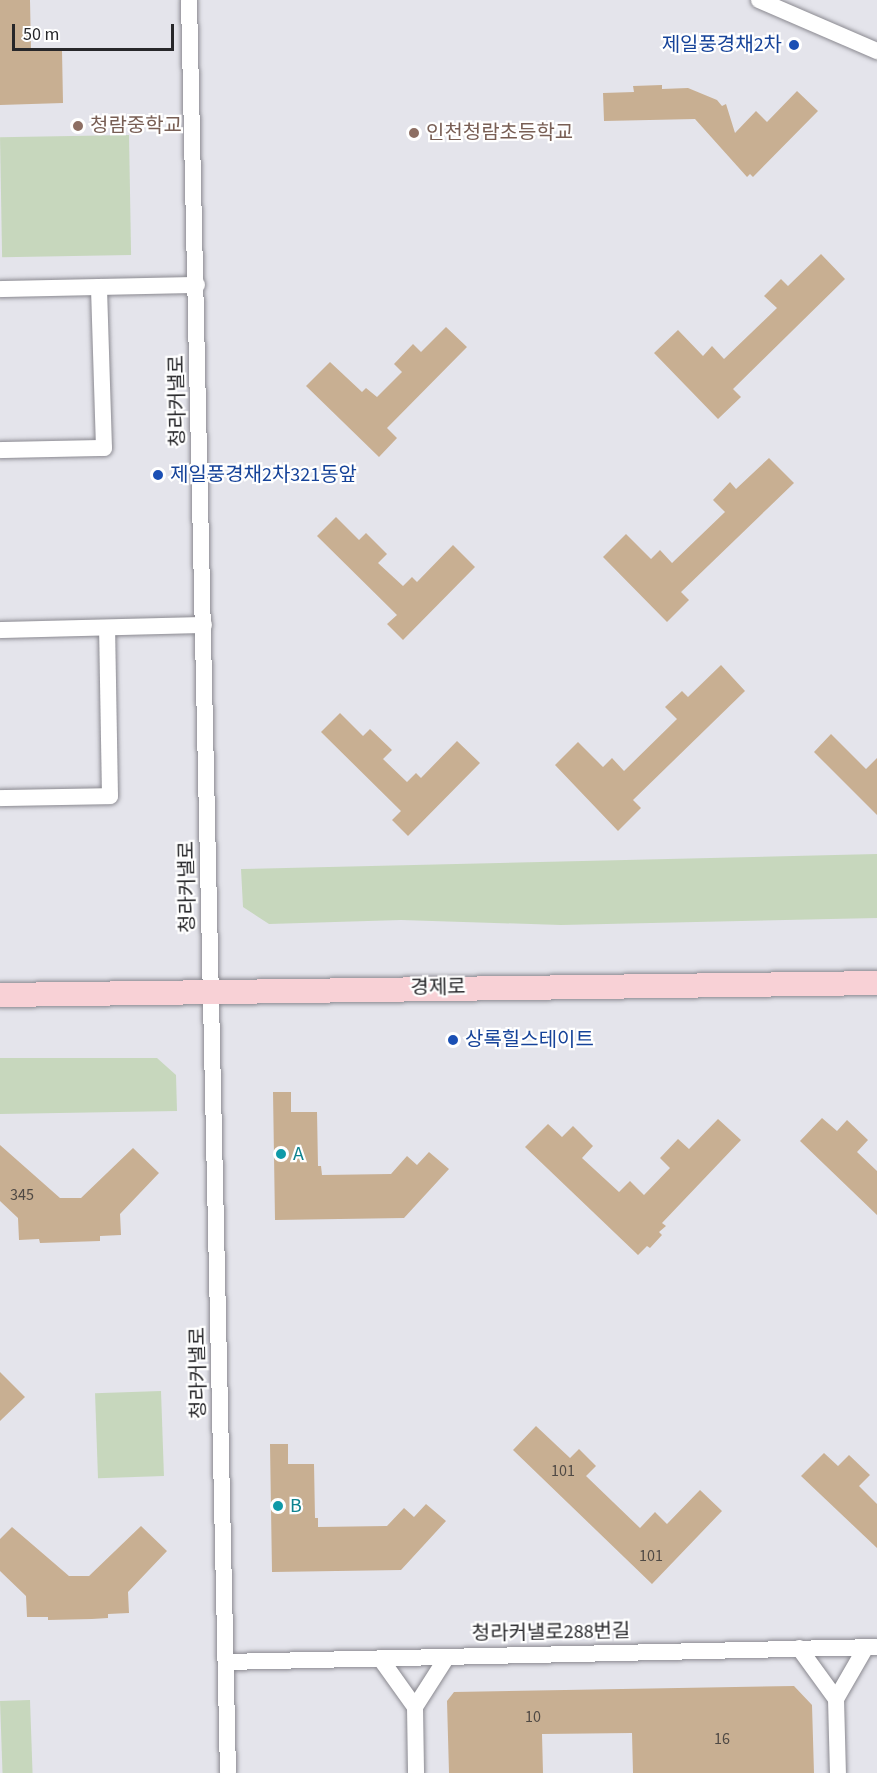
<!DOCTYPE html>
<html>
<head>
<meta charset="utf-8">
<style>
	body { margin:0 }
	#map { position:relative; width:877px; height:1773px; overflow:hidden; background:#e4e4eb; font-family:"Source Sans 3","Noto Sans KR",sans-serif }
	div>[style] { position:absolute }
	.green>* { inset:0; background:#c7d7bd; transform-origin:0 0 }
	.building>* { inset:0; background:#c8af92 }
	.roads { filter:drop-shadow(0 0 2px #8a8990) drop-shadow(0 0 2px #8a8990) }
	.minor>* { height:16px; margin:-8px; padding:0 8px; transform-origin:8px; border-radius:8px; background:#fff }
	.secondary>* { height:24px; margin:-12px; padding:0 12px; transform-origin:12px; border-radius:12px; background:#f8d1d6 }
	.dots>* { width:16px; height:16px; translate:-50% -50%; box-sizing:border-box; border:3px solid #fff; border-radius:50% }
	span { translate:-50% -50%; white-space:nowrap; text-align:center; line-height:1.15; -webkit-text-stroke:4.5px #fff; paint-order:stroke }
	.number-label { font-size:16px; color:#4f4944 }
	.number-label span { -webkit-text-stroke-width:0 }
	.transit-label { font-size:20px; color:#164399 }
	.right { translate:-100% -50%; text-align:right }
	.left { translate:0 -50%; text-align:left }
	.education-label { font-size:20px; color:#785e54 }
	.street-label { font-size:20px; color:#27272a }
	.culture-label { font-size:20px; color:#0d838f }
	.scale { position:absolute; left:12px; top:24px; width:162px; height:27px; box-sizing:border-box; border:3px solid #27272a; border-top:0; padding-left:8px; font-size:18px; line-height:21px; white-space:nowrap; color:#27272a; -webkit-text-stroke:4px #fff; paint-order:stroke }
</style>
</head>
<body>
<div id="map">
	<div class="green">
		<div style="left:129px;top:135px;width:120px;height:129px;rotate:89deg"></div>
		<div style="clip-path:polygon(877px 854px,877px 918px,561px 925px,401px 920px,269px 924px,243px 907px,241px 869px)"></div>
		<div style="clip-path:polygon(0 1058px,157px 1058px,176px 1075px,177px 1111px,0 1114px)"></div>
		<div style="left:161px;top:1391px;width:85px;height:66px;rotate:88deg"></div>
		<div style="left:30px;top:1700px;width:73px;height:30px;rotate:88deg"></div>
	</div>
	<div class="building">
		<div style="clip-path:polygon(0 0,30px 0,31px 51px,62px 50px,63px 103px,0 105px)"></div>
		<div style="clip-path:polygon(662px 85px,662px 89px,688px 88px,717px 100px,722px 106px,726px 104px,735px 133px,756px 111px,767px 122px,797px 91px,818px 111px,753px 177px,750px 174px,747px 177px,695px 119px,604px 121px,603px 93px,634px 92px,633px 86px)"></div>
		<div style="clip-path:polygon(821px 254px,845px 279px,733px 389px,741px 397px,718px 419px,654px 353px,678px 330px,703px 356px,712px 346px,724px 359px,777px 308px,764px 296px,781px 279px,788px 286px)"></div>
		<div style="clip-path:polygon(446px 327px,467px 347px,387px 428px,397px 438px,379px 457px,306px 386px,330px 362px,362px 392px,366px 388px,377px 397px,402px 372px,394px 364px,413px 344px,421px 352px)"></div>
		<div style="clip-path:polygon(769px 458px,794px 483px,681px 592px,689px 600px,667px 622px,603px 557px,626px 534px,651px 559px,660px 550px,672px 563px,725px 512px,713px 500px,730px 482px,736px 489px)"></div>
		<div style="clip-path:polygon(336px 517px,359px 540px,366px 533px,387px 554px,378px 563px,403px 586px,412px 577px,417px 582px,453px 545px,475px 567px,403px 640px,387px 624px,397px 615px,317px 536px)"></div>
		<div style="clip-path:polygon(721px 665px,745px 691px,633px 800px,641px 808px,618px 831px,555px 765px,578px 742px,603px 767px,612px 758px,624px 771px,677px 719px,665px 707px,682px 691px,688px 697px)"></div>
		<div style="clip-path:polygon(340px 713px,363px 736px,370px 729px,392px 750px,383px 759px,407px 782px,416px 773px,421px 778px,457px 741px,480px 763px,408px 836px,392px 820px,401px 811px,321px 732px)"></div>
		<div style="clip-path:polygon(831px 734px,866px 769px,877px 758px,877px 815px,814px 752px)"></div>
		<div style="clip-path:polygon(273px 1092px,291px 1092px,291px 1112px,317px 1112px,318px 1166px,321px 1166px,322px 1175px,391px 1174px,407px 1156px,417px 1165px,429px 1152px,449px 1169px,404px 1218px,275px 1220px)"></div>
		<div style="clip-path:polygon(822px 1118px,837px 1131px,847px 1120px,868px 1140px,857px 1152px,877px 1171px,877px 1215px,800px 1141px)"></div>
		<div style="clip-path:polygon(718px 1119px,741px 1140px,662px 1223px,666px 1226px,659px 1232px,662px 1235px,650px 1248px,647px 1246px,638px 1255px,525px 1147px,548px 1124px,562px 1137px,573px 1126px,593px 1146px,582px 1158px,619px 1192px,630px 1181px,644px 1195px,670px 1168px,660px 1158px,678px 1139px,689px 1149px)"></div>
		<div style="clip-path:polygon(0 1145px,60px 1198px,81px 1198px,133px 1148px,159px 1173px,120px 1214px,121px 1235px,100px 1236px,100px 1241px,40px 1243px,39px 1239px,19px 1240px,18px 1218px,0 1201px)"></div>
		<div style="clip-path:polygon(0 1372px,25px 1397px,0 1421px)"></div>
		<div style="clip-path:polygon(536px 1426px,570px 1458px,579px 1449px,596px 1466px,586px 1476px,640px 1528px,655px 1512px,667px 1524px,700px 1490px,722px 1511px,652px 1584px,513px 1450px)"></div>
		<div style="clip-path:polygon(270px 1444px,288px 1444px,288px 1464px,314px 1464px,315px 1518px,318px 1518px,318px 1527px,387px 1526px,404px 1508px,414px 1517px,426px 1504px,446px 1521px,401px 1570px,272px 1572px)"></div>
		<div style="clip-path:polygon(824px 1453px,838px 1466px,849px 1455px,870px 1475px,859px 1486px,877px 1504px,877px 1548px,801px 1476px)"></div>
		<div style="clip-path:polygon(141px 1526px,167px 1551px,128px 1592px,129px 1613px,108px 1614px,108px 1618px,92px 1619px,48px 1620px,48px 1617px,27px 1617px,26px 1596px,0 1571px,0 1539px,12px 1527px,69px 1576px,89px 1576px)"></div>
		<div style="clip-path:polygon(794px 1686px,812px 1705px,814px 1773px,633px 1773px,632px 1733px,542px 1734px,543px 1773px,449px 1773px,447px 1701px,454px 1692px)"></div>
	</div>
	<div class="roads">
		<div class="minor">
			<div style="left:189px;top:0;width:1773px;rotate:88.74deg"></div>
			<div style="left:759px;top:0;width:129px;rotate:23.4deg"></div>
			<div style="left:0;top:289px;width:197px;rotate:-1.2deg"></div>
			<div style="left:0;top:450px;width:104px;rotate:-1.1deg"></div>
			<div style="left:104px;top:448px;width:161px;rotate:-91.8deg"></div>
			<div style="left:0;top:630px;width:204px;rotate:-1.4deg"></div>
			<div style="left:0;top:798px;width:110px;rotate:-1deg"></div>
			<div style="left:110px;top:796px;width:168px;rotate:-91deg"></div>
			<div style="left:799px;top:1648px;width:63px;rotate:54deg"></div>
			<div style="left:836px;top:1699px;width:60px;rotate:-60deg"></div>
			<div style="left:380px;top:1658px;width:60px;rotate:54.5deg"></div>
			<div style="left:415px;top:1707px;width:59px;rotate:-57.4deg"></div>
			<div style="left:226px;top:1662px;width:651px;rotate:-1.32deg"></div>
			<div style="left:836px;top:1699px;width:74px;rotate:88.5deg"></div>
			<div style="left:415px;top:1707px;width:66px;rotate:89.1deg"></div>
		</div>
		<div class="secondary">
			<div style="left:0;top:995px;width:877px;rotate:-0.78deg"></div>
		</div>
	</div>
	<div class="dots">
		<div style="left:794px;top:45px;background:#1a4fb4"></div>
		<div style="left:78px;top:126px;background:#8d6e63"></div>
		<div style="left:414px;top:133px;background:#8d6e63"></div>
		<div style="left:158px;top:475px;background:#1a4fb4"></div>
		<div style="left:453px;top:1040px;background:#1a4fb4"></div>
		<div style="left:281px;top:1154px;background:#0f9aa8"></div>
		<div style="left:278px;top:1506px;background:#0f9aa8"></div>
	</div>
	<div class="number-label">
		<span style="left:22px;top:1195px">345</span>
		<span style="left:563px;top:1471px">101</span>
		<span style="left:651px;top:1556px">101</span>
		<span style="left:533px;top:1717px">10</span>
		<span style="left:722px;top:1739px">16</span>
	</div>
	<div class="transit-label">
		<span class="right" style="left:782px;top:45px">제일풍경채2차</span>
		<span class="left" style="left:170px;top:475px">제일풍경채2차321동앞</span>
		<span class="left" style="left:465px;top:1040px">상록힐스테이트</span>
	</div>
	<div class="education-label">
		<span class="left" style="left:90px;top:126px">청람중학교</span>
		<span class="left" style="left:426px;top:133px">인천청람초등학교</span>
	</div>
	<div class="street-label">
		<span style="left:178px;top:401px;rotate:-91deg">청라커낼로</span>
		<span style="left:188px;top:887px;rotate:-91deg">청라커낼로</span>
		<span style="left:438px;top:988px;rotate:-1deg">경제로</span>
		<span style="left:199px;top:1373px;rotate:-91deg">청라커낼로</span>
		<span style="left:551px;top:1633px;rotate:-1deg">청라커낼로288번길</span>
	</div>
	<div class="culture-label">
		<span class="left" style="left:293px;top:1154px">A</span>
		<span class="left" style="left:290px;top:1506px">B</span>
	</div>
	<div class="scale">50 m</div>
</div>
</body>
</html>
